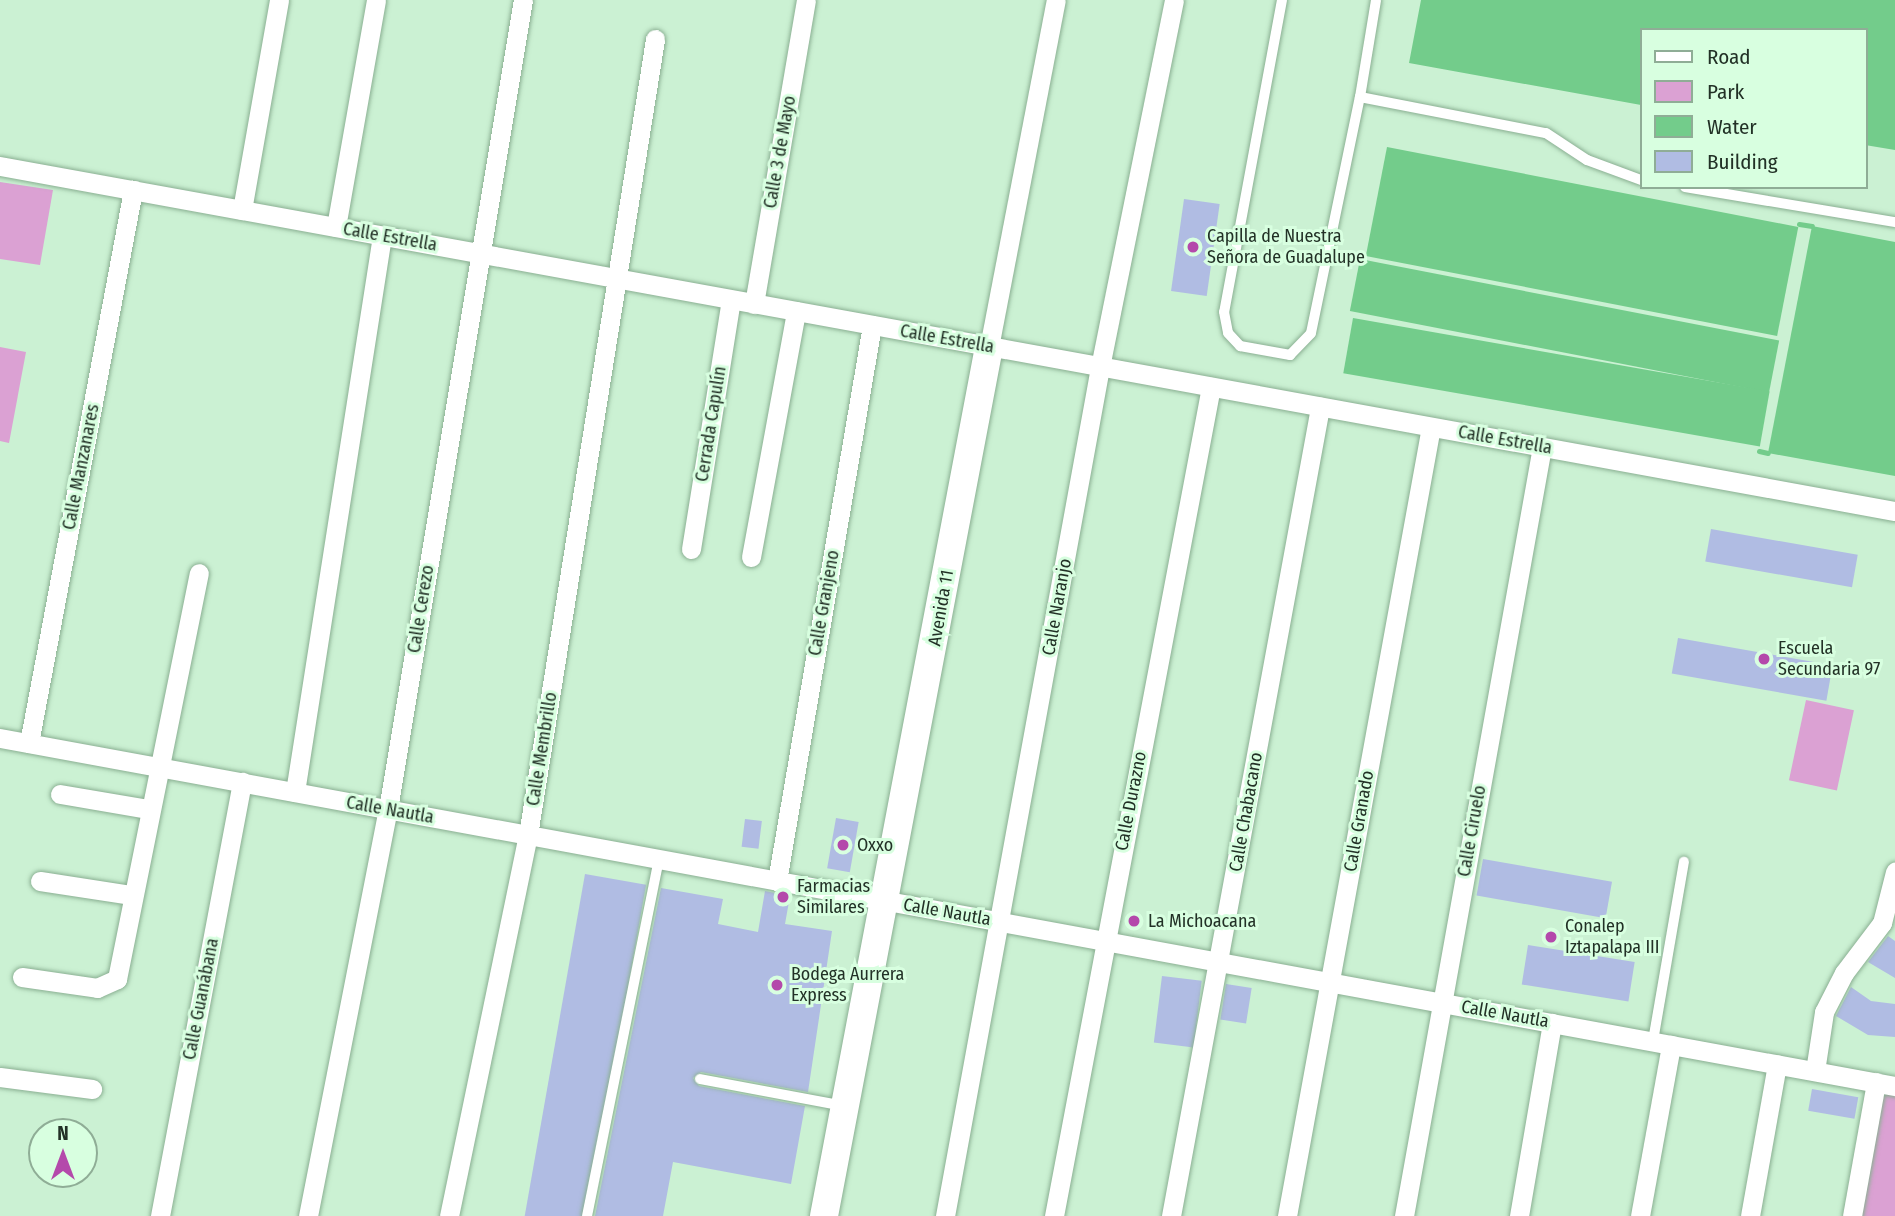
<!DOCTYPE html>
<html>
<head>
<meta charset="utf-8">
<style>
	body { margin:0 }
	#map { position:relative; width:1895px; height:1216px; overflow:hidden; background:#cbf1d3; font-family:"Fira Sans Condensed",sans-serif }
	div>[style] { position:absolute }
	.green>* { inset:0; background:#dba1d3; transform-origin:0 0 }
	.water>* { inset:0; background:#73cc8b; transform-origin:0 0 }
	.stream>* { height:5px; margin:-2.5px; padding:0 2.5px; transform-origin:2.5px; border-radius:2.5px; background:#73cc8b }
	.building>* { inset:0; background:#b0bce3; transform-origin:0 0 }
	.roads { filter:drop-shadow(0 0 2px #8aaf92) drop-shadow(0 0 2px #8aaf92) }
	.lane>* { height:10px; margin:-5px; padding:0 5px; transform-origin:5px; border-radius:5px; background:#fff }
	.street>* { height:19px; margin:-9.5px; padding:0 9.5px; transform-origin:9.5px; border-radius:9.5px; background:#fff }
	.secondary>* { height:28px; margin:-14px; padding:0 14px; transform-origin:14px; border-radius:14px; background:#fff }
	.dots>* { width:19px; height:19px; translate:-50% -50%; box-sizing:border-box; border:4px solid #d8ffe0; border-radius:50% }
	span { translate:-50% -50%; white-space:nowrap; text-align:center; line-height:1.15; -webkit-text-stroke:6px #d8ffe0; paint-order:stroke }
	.street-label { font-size:18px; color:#223126 }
	.poi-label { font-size:18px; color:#223126 }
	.left { translate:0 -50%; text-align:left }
	.legend { position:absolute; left:1640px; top:28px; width:228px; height:161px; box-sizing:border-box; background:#d8ffe0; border:2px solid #8fad96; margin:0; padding:9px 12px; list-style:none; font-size:21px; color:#223126 }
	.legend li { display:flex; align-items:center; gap:14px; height:35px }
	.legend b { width:35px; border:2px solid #8fad96 }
	.north { position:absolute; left:28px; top:1118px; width:70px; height:70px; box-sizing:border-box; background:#d8ffe0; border:2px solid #8fad96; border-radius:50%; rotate:0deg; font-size:19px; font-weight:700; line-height:28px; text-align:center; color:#223126 }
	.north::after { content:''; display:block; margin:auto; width:24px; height:32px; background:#b449ab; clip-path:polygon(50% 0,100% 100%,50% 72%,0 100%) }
</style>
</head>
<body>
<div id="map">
	<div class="green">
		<div style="clip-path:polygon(0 182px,53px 190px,40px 265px,0 259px)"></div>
		<div style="clip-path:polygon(0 347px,26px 352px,9px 443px,0 441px)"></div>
		<div style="left:1806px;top:700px;width:49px;height:82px;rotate:12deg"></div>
		<div style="clip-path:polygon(1876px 1082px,1895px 1086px,1895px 1216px,1852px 1216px)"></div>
	</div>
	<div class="water">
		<div style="clip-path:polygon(1421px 0,1895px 0,1895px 150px,1865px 145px,1865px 30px,1641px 30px,1641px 105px,1409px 63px)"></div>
		<div style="left:1387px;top:147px;width:419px;height:111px;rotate:11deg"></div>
		<div style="clip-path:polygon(1812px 226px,1895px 242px,1895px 476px,1768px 453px)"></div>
		<div style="left:1360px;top:259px;width:427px;height:53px;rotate:11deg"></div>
		<div style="left:1353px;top:318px;width:423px;height:56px;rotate:10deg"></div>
	</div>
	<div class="stream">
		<div style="left:1799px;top:224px;width:13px;rotate:9deg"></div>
		<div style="left:1759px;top:451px;width:9px;rotate:13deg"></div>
	</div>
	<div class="building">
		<div style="left:1184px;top:199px;width:36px;height:93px;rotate:8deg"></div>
		<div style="left:1711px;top:529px;width:149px;height:33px;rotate:10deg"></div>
		<div style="left:1678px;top:638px;width:157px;height:36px;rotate:10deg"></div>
		<div style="left:836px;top:818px;width:23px;height:51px;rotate:10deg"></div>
		<div style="left:745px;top:819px;width:17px;height:28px;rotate:7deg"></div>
		<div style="left:1483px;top:859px;width:131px;height:37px;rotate:10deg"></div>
		<div style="left:585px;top:874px;width:62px;height:348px;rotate:10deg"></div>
		<div style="clip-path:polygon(661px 888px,723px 899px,718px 924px,758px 932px,765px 891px,790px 896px,785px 924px,832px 931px,808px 1092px,701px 1072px,693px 1078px,699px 1086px,805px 1106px,791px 1184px,673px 1162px,663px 1216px,595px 1216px)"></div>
		<div style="clip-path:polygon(1888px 936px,1895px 941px,1895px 978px,1868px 962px)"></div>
		<div style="left:1528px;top:945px;width:108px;height:40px;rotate:9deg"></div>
		<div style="left:1162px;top:976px;width:40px;height:67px;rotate:7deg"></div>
		<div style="left:1226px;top:984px;width:26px;height:36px;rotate:9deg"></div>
		<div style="clip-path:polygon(1851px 987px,1871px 1001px,1895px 1004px,1895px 1037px,1868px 1035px,1836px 1016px)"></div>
		<div style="left:1812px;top:1089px;width:47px;height:22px;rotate:10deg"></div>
	</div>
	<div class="roads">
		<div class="lane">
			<div style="left:1282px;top:0;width:317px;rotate:100.5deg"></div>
			<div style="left:1224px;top:312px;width:21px;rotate:79deg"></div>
			<div style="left:1228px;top:333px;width:18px;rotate:47deg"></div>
			<div style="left:1240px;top:346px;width:51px;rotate:10.2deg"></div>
			<div style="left:1290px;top:355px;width:30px;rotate:-46deg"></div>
			<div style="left:1311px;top:333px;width:241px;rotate:-78.3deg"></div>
			<div style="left:1360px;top:97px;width:189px;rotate:11deg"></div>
			<div style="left:1546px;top:133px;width:49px;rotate:33.4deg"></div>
			<div style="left:1587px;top:160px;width:58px;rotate:20.3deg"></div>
			<div style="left:1360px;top:97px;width:98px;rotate:-80.6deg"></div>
			<div style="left:1685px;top:187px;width:213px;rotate:9.5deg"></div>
			<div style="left:1653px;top:1041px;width:182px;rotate:-80.2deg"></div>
			<div style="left:700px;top:1079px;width:147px;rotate:10.6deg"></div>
			<div style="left:587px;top:1216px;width:364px;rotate:-78.6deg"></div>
		</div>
		<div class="street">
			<div style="left:0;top:166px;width:1926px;rotate:10.32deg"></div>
			<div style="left:242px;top:210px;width:213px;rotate:-80deg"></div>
			<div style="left:336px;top:227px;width:230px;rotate:-80deg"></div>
			<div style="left:754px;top:304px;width:308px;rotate:-80.3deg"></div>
			<div style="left:989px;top:347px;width:353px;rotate:-79.1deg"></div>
			<div style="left:691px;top:549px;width:252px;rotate:-80.9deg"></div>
			<div style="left:751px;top:557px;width:250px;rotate:-79.6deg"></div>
			<div style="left:0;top:738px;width:1927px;rotate:10.41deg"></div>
			<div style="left:29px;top:743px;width:563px;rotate:-79.35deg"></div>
			<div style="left:295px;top:792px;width:563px;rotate:-81.11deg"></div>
			<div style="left:60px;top:794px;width:90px;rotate:9.6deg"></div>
			<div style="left:40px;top:881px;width:93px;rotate:8.7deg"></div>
			<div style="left:777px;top:881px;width:564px;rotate:-80.3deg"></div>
			<div style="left:22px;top:977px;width:76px;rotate:8.3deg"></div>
			<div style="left:97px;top:988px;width:22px;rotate:-24deg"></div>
			<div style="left:117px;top:979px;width:414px;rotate:-78.6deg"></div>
			<div style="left:1815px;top:1071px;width:60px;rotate:-81.3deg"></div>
			<div style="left:1824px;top:1012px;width:44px;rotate:-62.9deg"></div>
			<div style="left:1844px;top:973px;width:63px;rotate:-52.8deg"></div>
			<div style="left:1882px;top:923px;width:53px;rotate:-75.7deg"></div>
			<div style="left:0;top:1077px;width:93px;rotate:7.4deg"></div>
			<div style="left:160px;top:1216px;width:442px;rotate:-79.3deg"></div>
			<div style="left:308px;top:1216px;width:415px;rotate:-78.9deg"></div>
			<div style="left:388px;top:809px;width:820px;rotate:-80.53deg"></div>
			<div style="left:449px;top:1216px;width:389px;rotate:-78.3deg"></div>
			<div style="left:528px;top:835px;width:806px;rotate:-80.93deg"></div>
			<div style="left:945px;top:1216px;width:863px;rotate:-79.65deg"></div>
			<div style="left:1100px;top:367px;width:374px;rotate:-78.6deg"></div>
			<div style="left:1054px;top:1216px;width:844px;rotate:-79.28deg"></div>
			<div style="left:1171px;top:1216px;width:823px;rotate:-79.56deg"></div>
			<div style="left:1287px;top:1216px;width:802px;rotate:-79.66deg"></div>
			<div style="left:1404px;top:1216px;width:781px;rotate:-79.83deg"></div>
			<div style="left:1519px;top:1216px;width:196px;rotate:-80.3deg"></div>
			<div style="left:1640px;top:1216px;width:174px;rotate:-79.7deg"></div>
			<div style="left:1750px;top:1216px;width:154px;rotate:-79.9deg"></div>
			<div style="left:1852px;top:1216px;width:136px;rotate:-79.8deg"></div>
		</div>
		<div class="secondary">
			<div style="left:824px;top:1216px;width:885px;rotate:-79.25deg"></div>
		</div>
	</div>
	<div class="dots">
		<div style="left:1193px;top:247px;background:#b449ab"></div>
		<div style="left:1764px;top:659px;background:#b449ab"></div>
		<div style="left:843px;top:845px;background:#b449ab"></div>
		<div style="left:783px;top:897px;background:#b449ab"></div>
		<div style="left:1134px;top:921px;background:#b449ab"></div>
		<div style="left:1551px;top:937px;background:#b449ab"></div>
		<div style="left:777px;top:985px;background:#b449ab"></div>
	</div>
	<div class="street-label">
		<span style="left:780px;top:152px;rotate:-80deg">Calle 3 de Mayo</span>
		<span style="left:390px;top:237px;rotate:10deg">Calle Estrella</span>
		<span style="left:947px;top:339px;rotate:10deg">Calle Estrella</span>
		<span style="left:711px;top:424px;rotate:-81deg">Cerrada Capulín</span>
		<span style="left:1505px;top:440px;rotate:10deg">Calle Estrella</span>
		<span style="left:81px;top:467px;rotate:-79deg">Calle Manzanares</span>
		<span style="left:824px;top:603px;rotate:-80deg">Calle Granjeno</span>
		<span style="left:1057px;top:607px;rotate:-80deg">Calle Naranjo</span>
		<span style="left:941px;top:608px;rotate:-80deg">Avenida 11</span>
		<span style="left:421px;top:609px;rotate:-81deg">Calle Cerezo</span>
		<span style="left:542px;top:749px;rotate:-81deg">Calle Membrillo</span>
		<span style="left:1131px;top:801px;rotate:-79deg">Calle Durazno</span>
		<span style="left:390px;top:810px;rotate:10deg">Calle Nautla</span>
		<span style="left:1246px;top:812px;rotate:-80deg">Calle Chabacano</span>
		<span style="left:1359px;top:821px;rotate:-80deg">Calle Granado</span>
		<span style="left:1472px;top:831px;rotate:-80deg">Calle Ciruelo</span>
		<span style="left:947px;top:912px;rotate:10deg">Calle Nautla</span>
		<span style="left:201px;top:999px;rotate:-79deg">Calle Guanábana</span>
		<span style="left:1505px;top:1014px;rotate:10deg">Calle Nautla</span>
	</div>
	<div class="poi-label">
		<span class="left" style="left:1207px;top:247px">Capilla de Nuestra<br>Señora de Guadalupe</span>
		<span class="left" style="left:1778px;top:659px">Escuela<br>Secundaria 97</span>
		<span class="left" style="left:857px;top:845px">Oxxo</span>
		<span class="left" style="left:797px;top:897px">Farmacias<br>Similares</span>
		<span class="left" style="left:1148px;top:921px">La Michoacana</span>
		<span class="left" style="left:1565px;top:937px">Conalep<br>Iztapalapa III</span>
		<span class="left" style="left:791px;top:985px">Bodega Aurrera<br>Express</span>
	</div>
	<ul class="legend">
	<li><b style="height:9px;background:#fff"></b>Road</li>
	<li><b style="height:19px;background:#dba1d3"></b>Park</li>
	<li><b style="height:19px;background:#73cc8b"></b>Water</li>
	<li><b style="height:19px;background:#b0bce3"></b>Building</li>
	</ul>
	<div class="north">N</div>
</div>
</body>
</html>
